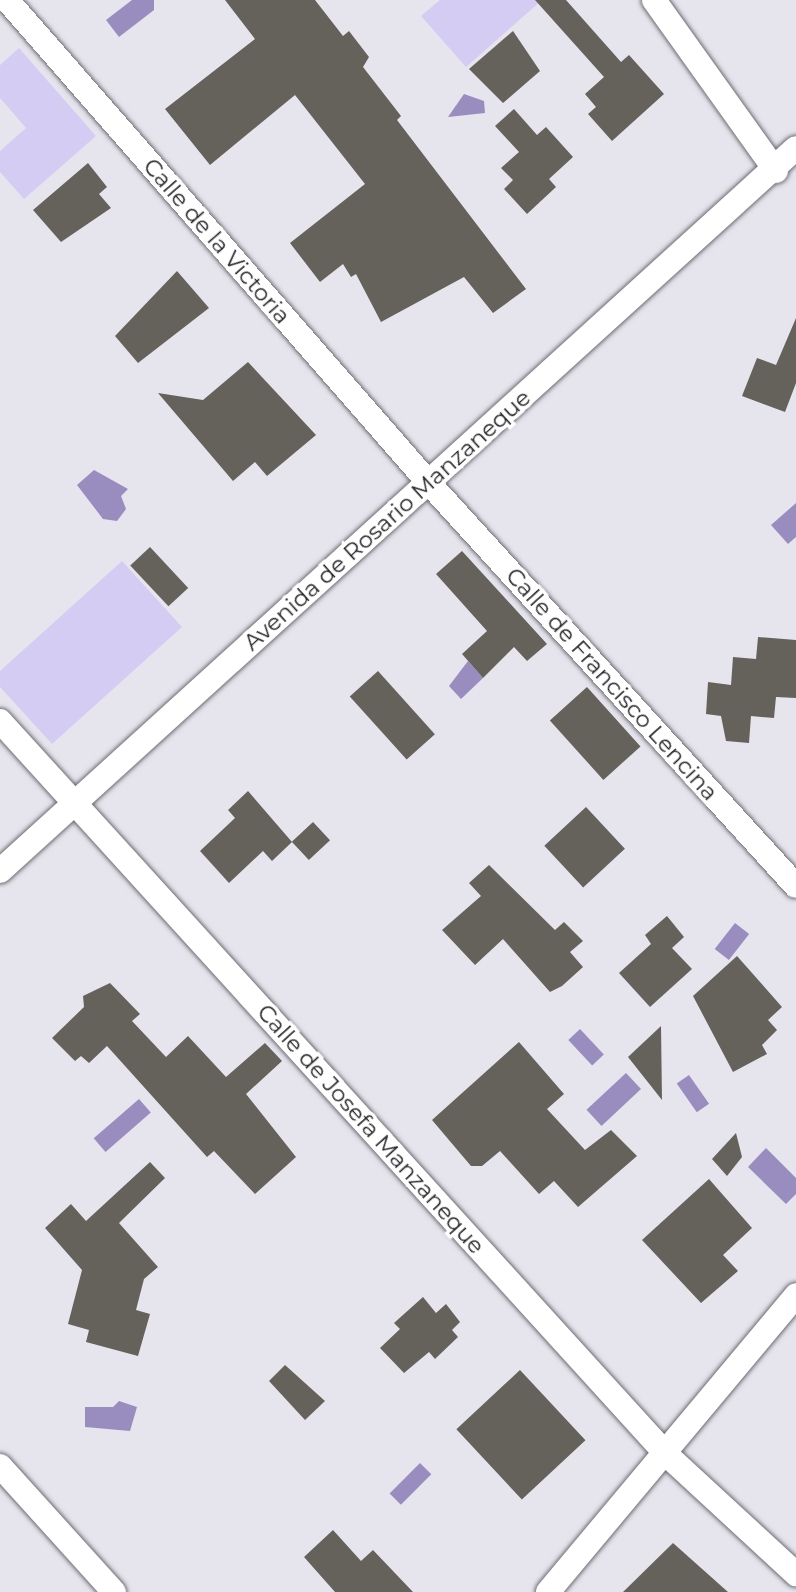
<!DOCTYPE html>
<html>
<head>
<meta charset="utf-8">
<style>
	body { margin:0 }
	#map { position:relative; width:796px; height:1592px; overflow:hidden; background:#e6e5ed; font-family:Montserrat,sans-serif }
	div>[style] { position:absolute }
	.green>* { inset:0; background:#d4ccf2 }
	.water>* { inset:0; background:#998dc0; transform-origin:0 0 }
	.building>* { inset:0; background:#65625b; transform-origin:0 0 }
	.roads { filter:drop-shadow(0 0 2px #6d6c73) drop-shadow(0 0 2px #6d6c73) }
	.minor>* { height:24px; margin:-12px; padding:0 12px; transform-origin:12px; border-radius:12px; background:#fff }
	span { translate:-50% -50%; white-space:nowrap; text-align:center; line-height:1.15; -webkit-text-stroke:7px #fff; paint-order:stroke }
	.street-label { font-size:23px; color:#27272a }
</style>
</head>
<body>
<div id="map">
	<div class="green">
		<div style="clip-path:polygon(440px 0,542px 0,466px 67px,421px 16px)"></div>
		<div style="clip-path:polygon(19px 48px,96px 136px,24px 199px,0 172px,0 151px,26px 128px,0 98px,0 65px)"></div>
		<div style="clip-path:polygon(122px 561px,182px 627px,52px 744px,0 687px,0 671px)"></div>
	</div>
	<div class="water">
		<div style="clip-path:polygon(132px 0,154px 0,154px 10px,119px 37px,106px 20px)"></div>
		<div style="clip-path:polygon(464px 94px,484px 101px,485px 113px,448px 117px)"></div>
		<div style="clip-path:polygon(94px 470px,128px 489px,121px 496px,126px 509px,117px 521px,103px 519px,77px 485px)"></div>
		<div style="clip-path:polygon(796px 503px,796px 537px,788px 544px,771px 525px)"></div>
		<div style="clip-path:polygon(468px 661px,483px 678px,461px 699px,449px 686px)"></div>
		<div style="left:735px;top:923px;width:18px;height:33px;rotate:38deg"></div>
		<div style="left:580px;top:1029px;width:35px;height:16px;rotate:47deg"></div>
		<div style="left:626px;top:1073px;width:22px;height:54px;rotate:47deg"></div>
		<div style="left:689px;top:1075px;width:35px;height:15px;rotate:55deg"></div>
		<div style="left:139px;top:1099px;width:18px;height:60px;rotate:49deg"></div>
		<div style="clip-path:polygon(766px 1148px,796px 1178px,796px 1194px,786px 1204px,748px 1167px)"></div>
		<div style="clip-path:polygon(119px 1401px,137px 1407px,130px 1431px,85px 1427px,85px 1407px,113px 1407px)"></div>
		<div style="left:420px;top:1463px;width:16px;height:43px;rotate:45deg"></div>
	</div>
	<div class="building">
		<div style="clip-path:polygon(225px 0,315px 0,343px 36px,349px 31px,369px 57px,363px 67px,401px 116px,397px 120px,526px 289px,493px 313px,464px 277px,381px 322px,356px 274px,351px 277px,343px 264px,320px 282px,290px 243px,365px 184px,295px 95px,210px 165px,165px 109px,255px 39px)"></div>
		<div style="clip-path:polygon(535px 0,566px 0,621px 62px,629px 55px,664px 94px,612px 141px,588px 114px,596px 107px,585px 94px,604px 77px)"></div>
		<div style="clip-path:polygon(513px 31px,540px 71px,503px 103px,469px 69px)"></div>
		<div style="clip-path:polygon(514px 109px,537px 135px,546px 127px,573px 157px,549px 179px,556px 187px,527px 214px,504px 189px,513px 180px,501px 168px,519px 152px,495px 126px)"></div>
		<div style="clip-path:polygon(88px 163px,107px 187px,99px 194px,111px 208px,61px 242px,33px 210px)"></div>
		<div style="clip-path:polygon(177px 271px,209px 308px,138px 363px,115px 336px)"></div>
		<div style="clip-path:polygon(796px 318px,796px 383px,785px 412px,742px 396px,757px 358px,776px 365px)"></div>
		<div style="clip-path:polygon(248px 362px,316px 435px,267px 476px,255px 462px,233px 481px,158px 393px,203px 400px)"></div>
		<div style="left:150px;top:547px;width:56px;height:27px;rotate:47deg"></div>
		<div style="clip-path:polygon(462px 551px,547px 644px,527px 661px,514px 647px,483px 678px,462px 654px,487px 631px,436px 574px)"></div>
		<div style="clip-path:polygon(758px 637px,796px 640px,796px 698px,776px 697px,774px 718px,751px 716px,749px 743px,726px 741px,721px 716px,706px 714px,708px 682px,731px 685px,733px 657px,756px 659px)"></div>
		<div style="left:378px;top:671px;width:85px;height:38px;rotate:48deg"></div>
		<div style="left:587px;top:687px;width:80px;height:50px;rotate:48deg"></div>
		<div style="clip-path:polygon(248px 791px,292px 842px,272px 861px,263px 851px,229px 883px,200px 851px,235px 818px,228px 810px)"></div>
		<div style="left:586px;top:807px;width:57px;height:57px;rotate:47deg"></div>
		<div style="left:313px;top:822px;width:25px;height:29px;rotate:47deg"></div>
		<div style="clip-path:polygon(489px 865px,555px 930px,564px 922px,583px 941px,570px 952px,583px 967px,562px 986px,550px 992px,503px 939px,475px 965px,442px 930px,481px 896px,469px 883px)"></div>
		<div style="clip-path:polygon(667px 916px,684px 937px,672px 948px,692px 969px,650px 1007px,619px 973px,651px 944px,645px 935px)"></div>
		<div style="clip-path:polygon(737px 956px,782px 1007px,768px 1020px,777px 1030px,762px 1045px,767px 1054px,733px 1072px,693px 996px)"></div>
		<div style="clip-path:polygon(110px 983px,140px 1014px,132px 1021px,166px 1057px,188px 1036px,226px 1077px,265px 1043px,282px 1061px,246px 1094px,296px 1157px,255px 1194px,214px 1151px,207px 1157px,107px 1046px,89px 1063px,81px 1056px,75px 1061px,52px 1038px,84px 1007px,83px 996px)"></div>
		<div style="clip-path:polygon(661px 1026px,662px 1100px,628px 1057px)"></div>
		<div style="clip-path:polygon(519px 1042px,564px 1094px,547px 1109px,585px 1150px,611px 1130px,637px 1156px,578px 1207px,554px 1181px,539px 1194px,500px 1151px,482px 1166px,471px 1166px,432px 1120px)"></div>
		<div style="clip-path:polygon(736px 1133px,742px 1157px,727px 1176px,712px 1159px)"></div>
		<div style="clip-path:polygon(150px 1162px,165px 1178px,119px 1223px,158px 1267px,144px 1279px,136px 1310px,150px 1314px,138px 1356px,86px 1342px,89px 1330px,68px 1324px,82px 1270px,45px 1228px,71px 1204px,86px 1221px)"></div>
		<div style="clip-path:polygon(709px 1179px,752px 1228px,723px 1255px,738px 1271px,701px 1303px,642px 1240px)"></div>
		<div style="clip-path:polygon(423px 1297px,436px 1313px,446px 1304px,460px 1322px,452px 1330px,458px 1337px,435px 1359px,429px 1352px,404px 1373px,380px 1348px,400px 1329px,394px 1323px)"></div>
		<div style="clip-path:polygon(285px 1365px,325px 1401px,305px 1420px,269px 1381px)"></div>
		<div style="left:520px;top:1370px;width:96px;height:87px;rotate:47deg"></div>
		<div style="clip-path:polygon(333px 1530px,361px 1561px,373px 1550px,413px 1592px,335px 1592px,304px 1557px)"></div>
		<div style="clip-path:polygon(673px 1543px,728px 1592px,623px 1592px)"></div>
	</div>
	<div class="roads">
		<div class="minor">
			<div style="left:7px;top:0;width:640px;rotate:48.86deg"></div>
			<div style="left:428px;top:482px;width:546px;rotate:47.67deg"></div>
			<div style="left:654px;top:0;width:210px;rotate:54.5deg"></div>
			<div style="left:0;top:721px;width:992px;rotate:47.74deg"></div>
			<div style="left:667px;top:1455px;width:176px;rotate:42.7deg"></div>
			<div style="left:0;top:871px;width:1075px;rotate:-42.25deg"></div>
			<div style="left:0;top:1466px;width:170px;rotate:47.9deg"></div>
			<div style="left:548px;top:1592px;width:387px;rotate:-50.1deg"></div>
		</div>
	</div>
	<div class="street-label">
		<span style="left:217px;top:241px;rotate:49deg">Calle de la Victoria</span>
		<span style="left:387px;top:520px;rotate:-42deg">Avenida de Rosario Manzaneque</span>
		<span style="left:612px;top:684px;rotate:48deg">Calle de Francisco Lencina</span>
		<span style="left:371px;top:1129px;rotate:48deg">Calle de Josefa Manzaneque</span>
	</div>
</div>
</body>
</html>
